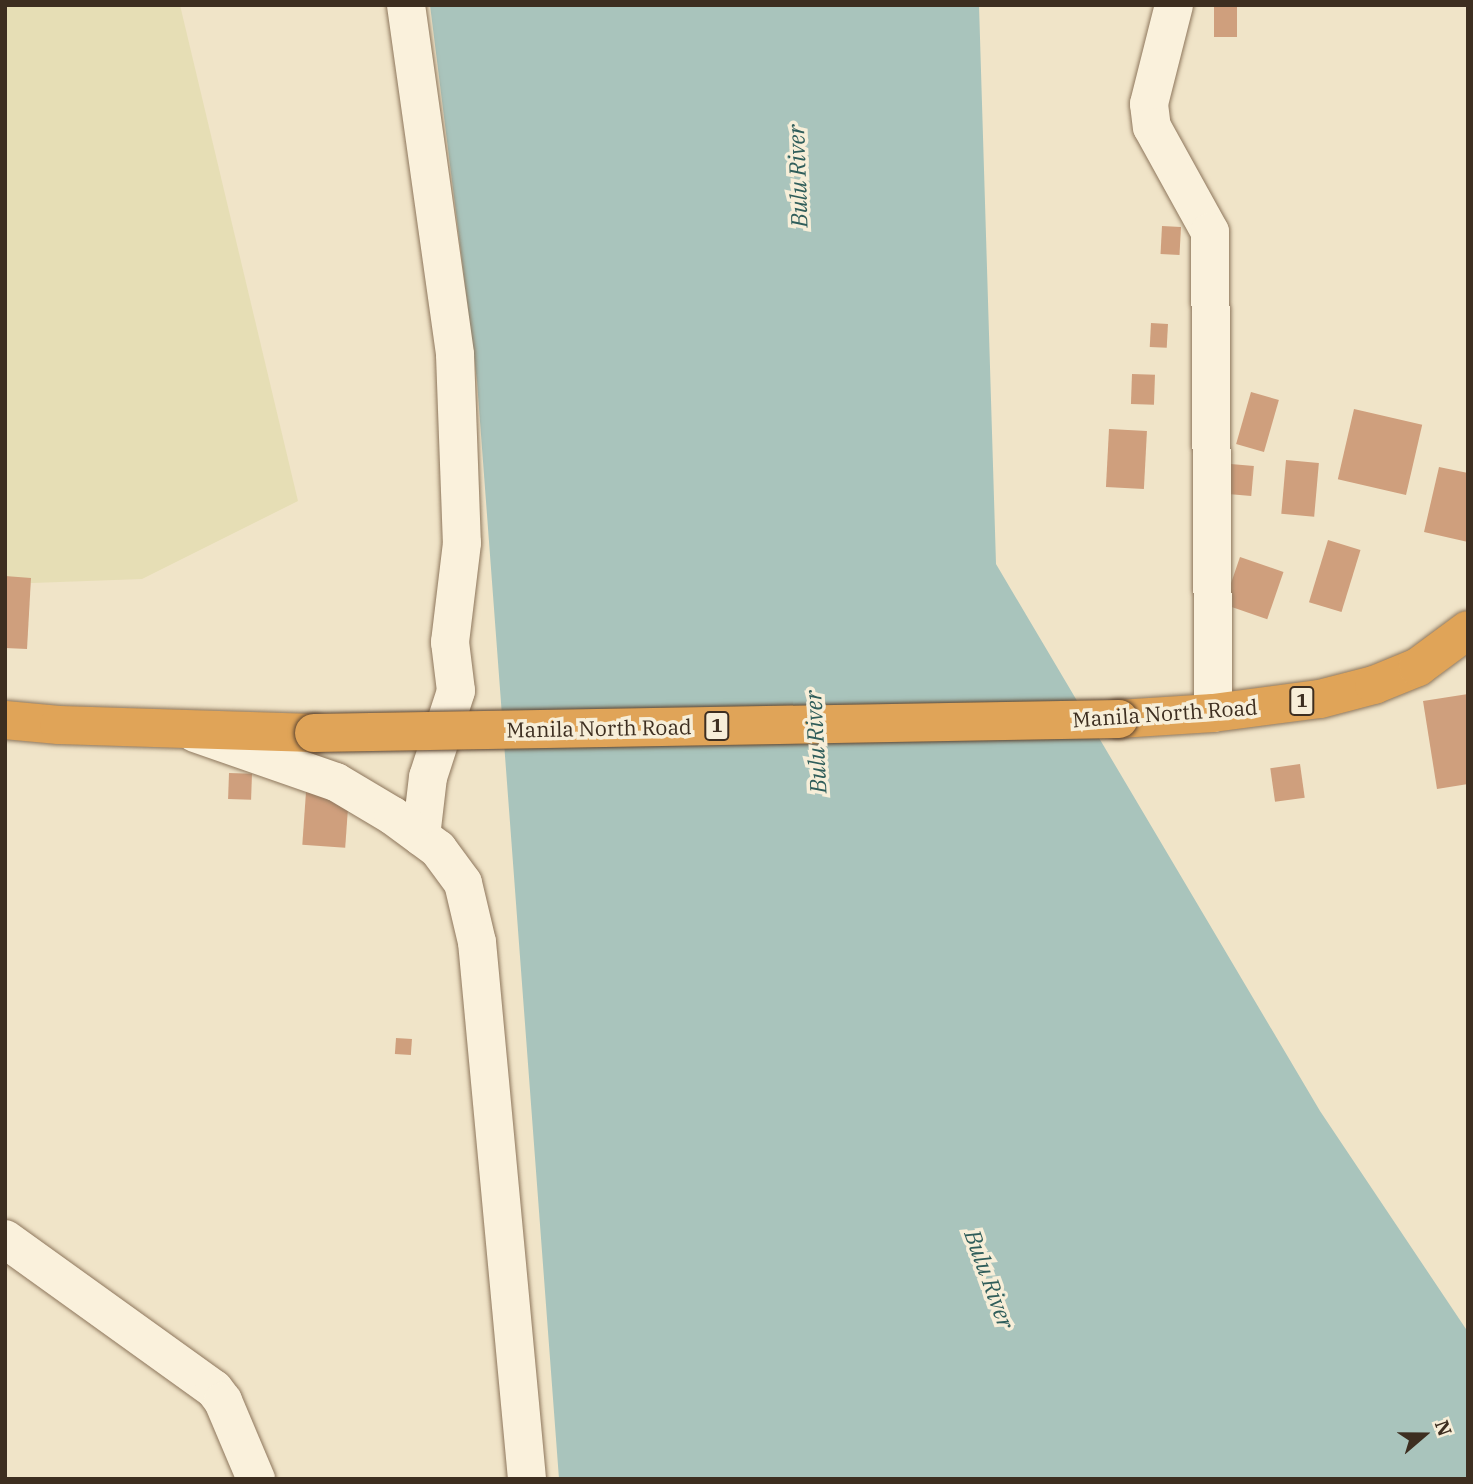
<!DOCTYPE html>
<html>
<head>
<meta charset="utf-8">
<style>
	body { margin:0 }
	#map { position:relative; width:1473px; height:1484px; overflow:hidden; background:#f0e4c8; font-family:"IBM Plex Serif",serif }
	div>[style] { position:absolute }
	.farmland>* { inset:0; background:#e6deb5 }
	.water>* { inset:0; background:#a9c4bc }
	.building>* { inset:0; background:#cf9f7d; transform-origin:0 0 }
	.roads { filter:drop-shadow(0 0 2px #8d765c) drop-shadow(0 0 2px #8d765c) }
	.minor>* { height:38px; margin:-19px; padding:0 19px; transform-origin:19px; border-radius:19px; background:#faf1dc }
	.highway>* { height:38px; margin:-19px; padding:0 19px; transform-origin:19px; border-radius:19px; background:#e0a458 }
	.bridges { filter:drop-shadow(0 0 2px #5b4430) drop-shadow(0 0 2px #5b4430) }
	.highway-bridge>* { height:38px; margin:-19px; padding:0 19px; transform-origin:19px; border-radius:19px; background:#e0a458 }
	span { translate:-50% -50%; white-space:nowrap; text-align:center; line-height:1.15; -webkit-text-stroke:7px #f7eed8; paint-order:stroke }
	.shield-label span { padding:2px 5px; background:#f7eed8; border:2px solid; border-radius:5px; -webkit-text-stroke-width:0 }
	.shield-label { font-size:19px; color:#3d2e20; font-weight:700 }
	.street-label { font-size:21px; color:#3d2e20 }
	.water-label { font-size:23px; color:#2f5d5a; font-style:italic }
	.frame { position:absolute; inset:0; border:7px solid #3d2e20; pointer-events:none }
	.north { position:absolute; left:1389px; top:1400px; width:70px; height:70px; -webkit-text-stroke:5px #f7eed8; paint-order:stroke; rotate:70deg; font-size:19px; font-weight:700; line-height:28px; text-align:center; color:#3d2e20 }
	.north::after { content:''; display:block; margin:auto; width:24px; height:32px; background:#3d2e20; clip-path:polygon(50% 0,100% 100%,50% 72%,0 100%) }
</style>
</head>
<body>
<div id="map">
	<div class="farmland">
		<div style="clip-path:polygon(5px 5px,180px 5px,298px 501px,142px 579px,5px 584px)"></div>
	</div>
	<div class="water">
		<div style="clip-path:polygon(430px 5px,979px 5px,996px 564px,1320px 1111px,1468px 1332px,1468px 1479px,559px 1479px,477px 381px)"></div>
	</div>
	<div class="building">
		<div style="left:1214px;top:5px;width:23px;height:32px"></div>
		<div style="left:1162px;top:226px;width:19px;height:28px;rotate:3deg"></div>
		<div style="left:1151px;top:323px;width:17px;height:24px;rotate:3deg"></div>
		<div style="left:1132px;top:374px;width:23px;height:30px;rotate:2deg"></div>
		<div style="left:1251px;top:392px;width:29px;height:54px;rotate:16deg"></div>
		<div style="left:1354px;top:409px;width:70px;height:72px;rotate:13deg"></div>
		<div style="left:1109px;top:429px;width:38px;height:58px;rotate:3deg"></div>
		<div style="left:1286px;top:460px;width:33px;height:54px;rotate:5deg"></div>
		<div style="left:1219px;top:463px;width:35px;height:30px;rotate:5deg"></div>
		<div style="clip-path:polygon(1439px 467px,1468px 473px,1468px 542px,1424px 532px)"></div>
		<div style="left:1328px;top:540px;width:34px;height:65px;rotate:17deg"></div>
		<div style="left:1240px;top:557px;width:46px;height:50px;rotate:19deg"></div>
		<div style="clip-path:polygon(5px 576px,31px 578px,27px 649px,5px 648px)"></div>
		<div style="clip-path:polygon(1468px 694px,1468px 784px,1437px 789px,1423px 701px)"></div>
		<div style="left:1300px;top:764px;width:34px;height:30px;rotate:82deg"></div>
		<div style="left:229px;top:773px;width:23px;height:26px;rotate:2deg"></div>
		<div style="left:306px;top:792px;width:43px;height:53px;rotate:4deg"></div>
		<div style="left:396px;top:1038px;width:16px;height:16px;rotate:4deg"></div>
	</div>
	<div class="roads">
		<div class="minor">
			<div style="left:406px;top:5px;width:353px;rotate:82deg"></div>
			<div style="left:455px;top:355px;width:188px;rotate:87.9deg"></div>
			<div style="left:462px;top:543px;width:100px;rotate:96.9deg"></div>
			<div style="left:450px;top:642px;width:49px;rotate:83deg"></div>
			<div style="left:456px;top:691px;width:90px;rotate:108deg"></div>
			<div style="left:428px;top:777px;width:60px;rotate:96.7deg"></div>
			<div style="left:1174px;top:5px;width:102px;rotate:104.2deg"></div>
			<div style="left:1149px;top:104px;width:23px;rotate:83deg"></div>
			<div style="left:1152px;top:127px;width:120px;rotate:61.1deg"></div>
			<div style="left:1210px;top:232px;width:481px;rotate:89.6deg"></div>
			<div style="left:195px;top:733px;width:149px;rotate:19.2deg"></div>
			<div style="left:336px;top:782px;width:66px;rotate:30.8deg"></div>
			<div style="left:393px;top:816px;width:56px;rotate:36.3deg"></div>
			<div style="left:438px;top:849px;width:42px;rotate:53.7deg"></div>
			<div style="left:463px;top:883px;width:61px;rotate:76.7deg"></div>
			<div style="left:477px;top:942px;width:539px;rotate:84.68deg"></div>
			<div style="left:5px;top:1239px;width:257px;rotate:35.7deg"></div>
			<div style="left:214px;top:1389px;width:15px;rotate:53deg"></div>
			<div style="left:223px;top:1401px;width:85px;rotate:67.1deg"></div>
		</div>
		<div class="highway">
			<div style="left:1119px;top:719px;width:94px;rotate:-3.7deg"></div>
			<div style="left:1213px;top:713px;width:108px;rotate:-7.5deg"></div>
			<div style="left:1320px;top:699px;width:56px;rotate:-14.5deg"></div>
			<div style="left:1374px;top:685px;width:48px;rotate:-22.2deg"></div>
			<div style="left:1418px;top:667px;width:62px;rotate:-36.5deg"></div>
			<div style="left:5px;top:720px;width:54px;rotate:5.3deg"></div>
			<div style="left:59px;top:725px;width:255px;rotate:1.8deg"></div>
		</div>
	</div>
	<div class="bridges">
		<div class="highway-bridge">
			<div style="left:314px;top:733px;width:805px;rotate:-1deg"></div>
		</div>
	</div>
	<div class="shield-label">
		<span style="left:1302px;top:701px">1</span>
		<span style="left:717px;top:726px">1</span>
	</div>
	<div class="street-label">
		<span style="left:1165px;top:713px;rotate:-4deg">Manila North Road</span>
		<span style="left:599px;top:728px;rotate:-1deg">Manila North Road</span>
	</div>
	<div class="water-label">
		<span style="left:797px;top:176px;rotate:-92deg">Bulu River</span>
		<span style="left:815px;top:742px;rotate:-93deg">Bulu River</span>
		<span style="left:990px;top:1279px;rotate:70deg">Bulu River</span>
	</div>
	<div class="frame"></div>
	<div class="north">N</div>
</div>
</body>
</html>
